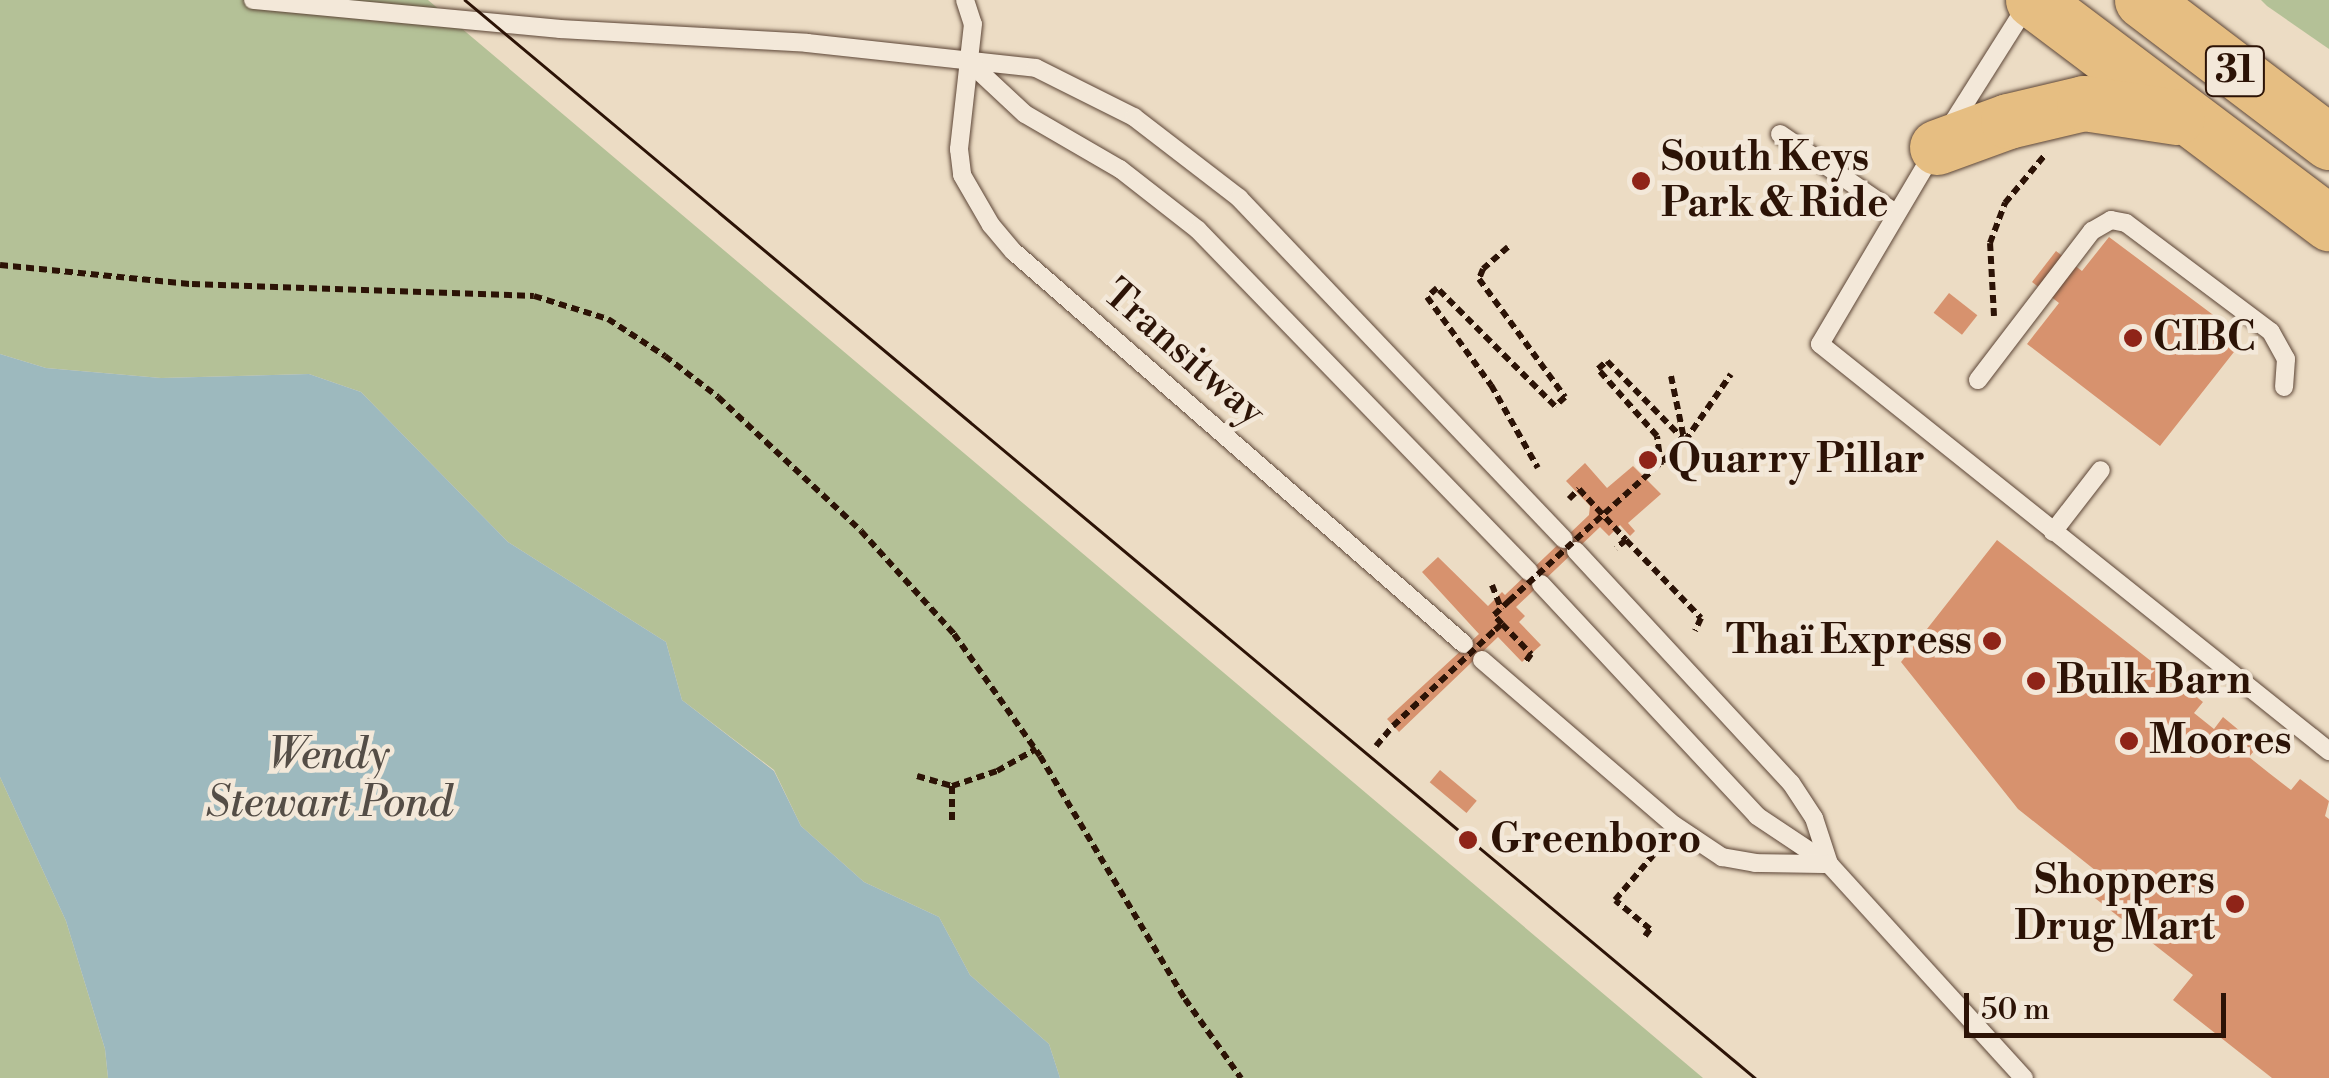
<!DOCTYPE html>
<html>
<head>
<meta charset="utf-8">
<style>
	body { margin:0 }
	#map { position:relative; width:2329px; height:1078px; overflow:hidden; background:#ecdcc4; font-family:"Libre Bodoni",serif }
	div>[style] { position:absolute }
	.green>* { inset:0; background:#b4c197 }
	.water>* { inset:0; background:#9db9be }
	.building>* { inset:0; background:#d7926e; transform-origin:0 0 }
	.path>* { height:6px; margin-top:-3px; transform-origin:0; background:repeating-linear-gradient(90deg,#2c1306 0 8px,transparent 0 13px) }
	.roads { filter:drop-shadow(0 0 2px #5c4536) drop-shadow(0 0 2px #5c4536) }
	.service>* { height:18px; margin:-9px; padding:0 9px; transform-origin:9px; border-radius:9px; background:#f3e8d9 }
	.primary>* { height:55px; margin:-27.5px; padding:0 27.5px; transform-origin:27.5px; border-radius:27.5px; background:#e6be82 }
	.tram>* { height:2.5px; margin:-1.25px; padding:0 1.25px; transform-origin:1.25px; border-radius:1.25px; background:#2c1306 }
	.path-bridge>* { height:6px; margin-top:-3px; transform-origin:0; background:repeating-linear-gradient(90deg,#2c1306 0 8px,transparent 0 13px) }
	.dots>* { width:28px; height:28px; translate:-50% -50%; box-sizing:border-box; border:5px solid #f3e8d9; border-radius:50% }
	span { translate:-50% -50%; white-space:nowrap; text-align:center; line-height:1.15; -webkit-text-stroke:9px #f3e8d9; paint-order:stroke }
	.shield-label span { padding:2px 8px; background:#f3e8d9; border:2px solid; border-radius:8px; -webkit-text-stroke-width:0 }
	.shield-label { font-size:38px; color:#2c1306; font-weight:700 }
	.poi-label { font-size:40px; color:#2c1306; font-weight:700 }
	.left { translate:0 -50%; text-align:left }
	.right { translate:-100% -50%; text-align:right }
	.street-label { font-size:40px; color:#2c1306 }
	.water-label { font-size:42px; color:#544d46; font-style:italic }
	.scale { position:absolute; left:1964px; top:993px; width:262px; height:45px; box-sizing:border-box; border:5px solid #2c1306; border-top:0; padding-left:12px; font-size:30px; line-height:35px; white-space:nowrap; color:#2c1306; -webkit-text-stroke:8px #f3e8d9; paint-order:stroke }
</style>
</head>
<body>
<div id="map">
	<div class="green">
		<div style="clip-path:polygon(0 0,428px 0,1703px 1078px,1060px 1078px,1049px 1044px,970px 975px,939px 917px,864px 882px,801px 826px,774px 770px,682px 700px,666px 642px,508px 542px,361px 392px,309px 374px,161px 378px,46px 368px,0 354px)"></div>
		<div style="clip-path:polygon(2261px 0,2329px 0,2329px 49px,2267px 6px)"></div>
		<div style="clip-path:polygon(0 777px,66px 921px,105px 1049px,108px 1078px,0 1078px)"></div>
	</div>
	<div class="water">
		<div style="clip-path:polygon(0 354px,46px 368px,161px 378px,309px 374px,361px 392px,508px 542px,666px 642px,682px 700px,774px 771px,801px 826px,864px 882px,939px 917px,970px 975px,1049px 1044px,1060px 1078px,108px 1078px,105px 1049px,66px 921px,0 777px)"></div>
	</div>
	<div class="building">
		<div style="clip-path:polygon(2109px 237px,2232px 329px,2229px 333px,2241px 343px,2160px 446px,2027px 344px,2059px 303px,2032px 282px,2056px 251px,2082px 271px)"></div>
		<div style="left:1949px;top:293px;width:36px;height:25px;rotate:38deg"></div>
		<div style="clip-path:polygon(1585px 463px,1607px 488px,1633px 466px,1661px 494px,1628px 523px,1635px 531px,1630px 536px,1620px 525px,1609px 536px,1600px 527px,1516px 607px,1525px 616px,1519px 622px,1541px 645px,1522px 662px,1498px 637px,1399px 732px,1387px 719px,1479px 634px,1422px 572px,1438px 557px,1488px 606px,1502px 592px,1505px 595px,1589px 515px,1590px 506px,1566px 481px)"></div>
		<div style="clip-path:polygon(1997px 540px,2203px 702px,2194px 713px,2214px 729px,2223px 717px,2258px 746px,2249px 757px,2269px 773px,2291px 790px,2300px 779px,2329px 801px,2325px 816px,2329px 819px,2329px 1078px,2272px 1078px,2173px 1000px,2193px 975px,2091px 895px,2105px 878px,2018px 809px,1901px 662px)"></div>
		<div style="left:1440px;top:770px;width:48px;height:16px;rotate:40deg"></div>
	</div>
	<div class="path">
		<div style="left:1508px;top:247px;width:33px;rotate:139deg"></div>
		<div style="left:1483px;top:269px;width:11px;rotate:112deg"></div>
		<div style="left:1479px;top:279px;width:146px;rotate:53.9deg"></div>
		<div style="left:1565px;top:397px;width:13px;rotate:138deg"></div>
		<div style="left:1555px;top:406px;width:167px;rotate:-135deg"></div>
		<div style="left:1437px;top:288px;width:13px;rotate:138deg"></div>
		<div style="left:1427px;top:297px;width:109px;rotate:54deg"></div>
		<div style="left:1491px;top:385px;width:95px;rotate:60.5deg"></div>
		<div style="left:0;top:265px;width:193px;rotate:5.7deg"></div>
		<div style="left:192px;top:284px;width:342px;rotate:2deg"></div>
		<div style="left:534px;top:296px;width:77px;rotate:17.3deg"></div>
		<div style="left:608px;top:319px;width:68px;rotate:33deg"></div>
		<div style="left:665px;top:356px;width:67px;rotate:37.7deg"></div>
		<div style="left:718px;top:397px;width:196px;rotate:43.1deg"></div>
		<div style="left:861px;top:531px;width:139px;rotate:47.9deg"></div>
		<div style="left:954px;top:634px;width:149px;rotate:54.8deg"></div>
		<div style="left:1040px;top:756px;width:283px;rotate:59.2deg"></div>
		<div style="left:1185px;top:999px;width:97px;rotate:54.7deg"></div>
		<div style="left:1994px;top:316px;width:73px;rotate:-93.1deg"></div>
		<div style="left:1990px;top:243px;width:43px;rotate:-69.4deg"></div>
		<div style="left:2005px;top:203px;width:61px;rotate:-50.3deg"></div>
		<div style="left:1671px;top:376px;width:64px;rotate:78.3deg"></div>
		<div style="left:1661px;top:465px;width:29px;rotate:-98deg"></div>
		<div style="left:1657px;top:436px;width:89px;rotate:-131.4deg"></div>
		<div style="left:1598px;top:369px;width:12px;rotate:-42deg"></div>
		<div style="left:1607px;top:361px;width:112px;rotate:45.7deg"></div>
		<div style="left:1569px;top:499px;width:14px;rotate:-45deg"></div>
		<div style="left:1579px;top:489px;width:69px;rotate:47.3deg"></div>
		<div style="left:1626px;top:540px;width:13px;rotate:141deg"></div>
		<div style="left:1595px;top:522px;width:121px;rotate:-42deg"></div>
		<div style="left:1685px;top:441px;width:81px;rotate:-55.5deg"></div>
		<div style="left:1626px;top:540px;width:108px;rotate:46.1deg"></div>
		<div style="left:1701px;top:618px;width:14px;rotate:115deg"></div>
		<div style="left:1492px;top:585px;width:26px;rotate:69deg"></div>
		<div style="left:1502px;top:624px;width:42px;rotate:46deg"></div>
		<div style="left:1531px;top:654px;width:12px;rotate:125deg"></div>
		<div style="left:1495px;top:630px;width:9px;rotate:-41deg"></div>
		<div style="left:1502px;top:624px;width:12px;rotate:-132deg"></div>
		<div style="left:1494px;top:615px;width:21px;rotate:-43deg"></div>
		<div style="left:1376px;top:746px;width:26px;rotate:-50deg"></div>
		<div style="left:917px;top:776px;width:36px;rotate:16deg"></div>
		<div style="left:952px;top:786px;width:47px;rotate:-18.4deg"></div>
		<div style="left:997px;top:771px;width:45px;rotate:-29.4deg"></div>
		<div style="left:952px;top:786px;width:39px;rotate:90deg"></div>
		<div style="left:1645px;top:936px;width:9px;rotate:-54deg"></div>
		<div style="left:1650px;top:929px;width:45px;rotate:-140.4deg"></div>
		<div style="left:1615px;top:900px;width:71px;rotate:-49.6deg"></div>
	</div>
	<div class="roads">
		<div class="service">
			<div style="left:253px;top:0;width:308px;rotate:5.4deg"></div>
			<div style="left:560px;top:29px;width:247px;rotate:3.2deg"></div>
			<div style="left:807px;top:43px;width:230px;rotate:6.2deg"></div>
			<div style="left:1036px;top:68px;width:110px;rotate:26.6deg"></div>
			<div style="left:1134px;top:117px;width:133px;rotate:37.6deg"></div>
			<div style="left:1239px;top:198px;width:471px;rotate:46.4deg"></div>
			<div style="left:965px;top:0;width:25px;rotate:72deg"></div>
			<div style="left:973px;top:24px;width:126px;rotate:96.4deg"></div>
			<div style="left:959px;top:149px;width:26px;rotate:83deg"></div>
			<div style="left:962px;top:175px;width:58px;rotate:59.9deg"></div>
			<div style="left:991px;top:225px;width:35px;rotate:50deg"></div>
			<div style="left:1014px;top:252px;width:597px;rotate:41.06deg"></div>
			<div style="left:967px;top:60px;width:79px;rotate:43deg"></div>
			<div style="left:1025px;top:114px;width:110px;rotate:30.1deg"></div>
			<div style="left:1120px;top:169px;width:99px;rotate:38deg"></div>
			<div style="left:1198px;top:230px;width:476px;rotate:45.9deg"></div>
			<div style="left:1950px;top:127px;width:144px;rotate:-57.7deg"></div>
			<div style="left:1780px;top:134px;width:138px;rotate:34.4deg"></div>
			<div style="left:1933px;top:153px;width:222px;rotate:120.6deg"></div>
			<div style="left:1820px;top:344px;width:652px;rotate:38.65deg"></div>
			<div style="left:1978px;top:380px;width:188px;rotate:-52.6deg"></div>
			<div style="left:2092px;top:231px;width:22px;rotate:-30deg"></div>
			<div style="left:2111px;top:220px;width:15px;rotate:11deg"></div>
			<div style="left:2126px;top:223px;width:181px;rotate:36.9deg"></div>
			<div style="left:2271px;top:332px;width:31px;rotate:61deg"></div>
			<div style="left:2286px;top:359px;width:28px;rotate:94deg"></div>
			<div style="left:2053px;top:532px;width:78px;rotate:-52.3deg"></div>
			<div style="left:1576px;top:551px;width:316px;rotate:47.2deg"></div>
			<div style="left:1791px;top:783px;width:42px;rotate:56.7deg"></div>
			<div style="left:1814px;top:818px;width:48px;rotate:71.9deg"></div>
			<div style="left:1541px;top:584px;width:317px;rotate:47deg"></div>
			<div style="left:1757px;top:816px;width:87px;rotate:33.7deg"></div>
			<div style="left:1829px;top:864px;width:290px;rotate:47.7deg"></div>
			<div style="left:1482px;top:660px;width:253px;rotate:40.7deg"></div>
			<div style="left:1674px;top:825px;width:58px;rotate:33.7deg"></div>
			<div style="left:1722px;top:857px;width:34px;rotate:10deg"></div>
			<div style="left:1755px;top:863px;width:74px;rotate:0.8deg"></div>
		</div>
		<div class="primary">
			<div style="left:2033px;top:0;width:371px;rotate:37deg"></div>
			<div style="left:2142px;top:0;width:235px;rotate:37.2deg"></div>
			<div style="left:1937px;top:147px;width:76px;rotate:-20.1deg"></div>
			<div style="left:2008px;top:121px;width:78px;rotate:-13.3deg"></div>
			<div style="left:2084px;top:103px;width:94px;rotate:8.6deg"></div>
		</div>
	</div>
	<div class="tram">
		<div style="left:465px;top:0;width:1681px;rotate:39.88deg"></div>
	</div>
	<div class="path-bridge">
		<div style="left:1509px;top:601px;width:117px;rotate:-42.6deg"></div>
		<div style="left:1393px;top:726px;width:140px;rotate:-43.3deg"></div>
	</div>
	<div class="dots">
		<div style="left:1641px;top:181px;background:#8f2418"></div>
		<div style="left:2133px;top:338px;background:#8f2418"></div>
		<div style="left:1648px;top:460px;background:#8f2418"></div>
		<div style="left:1992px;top:641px;background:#8f2418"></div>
		<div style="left:2036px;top:681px;background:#8f2418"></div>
		<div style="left:2129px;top:741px;background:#8f2418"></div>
		<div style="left:1468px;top:840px;background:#8f2418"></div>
		<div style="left:2235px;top:904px;background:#8f2418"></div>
	</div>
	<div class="shield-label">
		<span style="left:2235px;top:71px">31</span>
	</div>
	<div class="poi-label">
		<span class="left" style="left:1661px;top:181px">South Keys<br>Park &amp; Ride</span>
		<span class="left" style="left:2153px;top:338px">CIBC</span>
		<span class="left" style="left:1668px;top:460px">Quarry Pillar</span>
		<span class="right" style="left:1972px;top:641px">Thaï Express</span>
		<span class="left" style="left:2056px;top:681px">Bulk Barn</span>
		<span class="left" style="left:2149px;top:741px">Moores</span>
		<span class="left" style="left:1490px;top:840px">Greenboro</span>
		<span class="right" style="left:2215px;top:904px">Shoppers<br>Drug Mart</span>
	</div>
	<div class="street-label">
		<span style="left:1184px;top:353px;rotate:41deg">Transitway</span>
	</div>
	<div class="water-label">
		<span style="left:329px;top:780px">Wendy<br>Stewart Pond</span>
	</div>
	<div class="scale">50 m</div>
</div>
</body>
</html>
